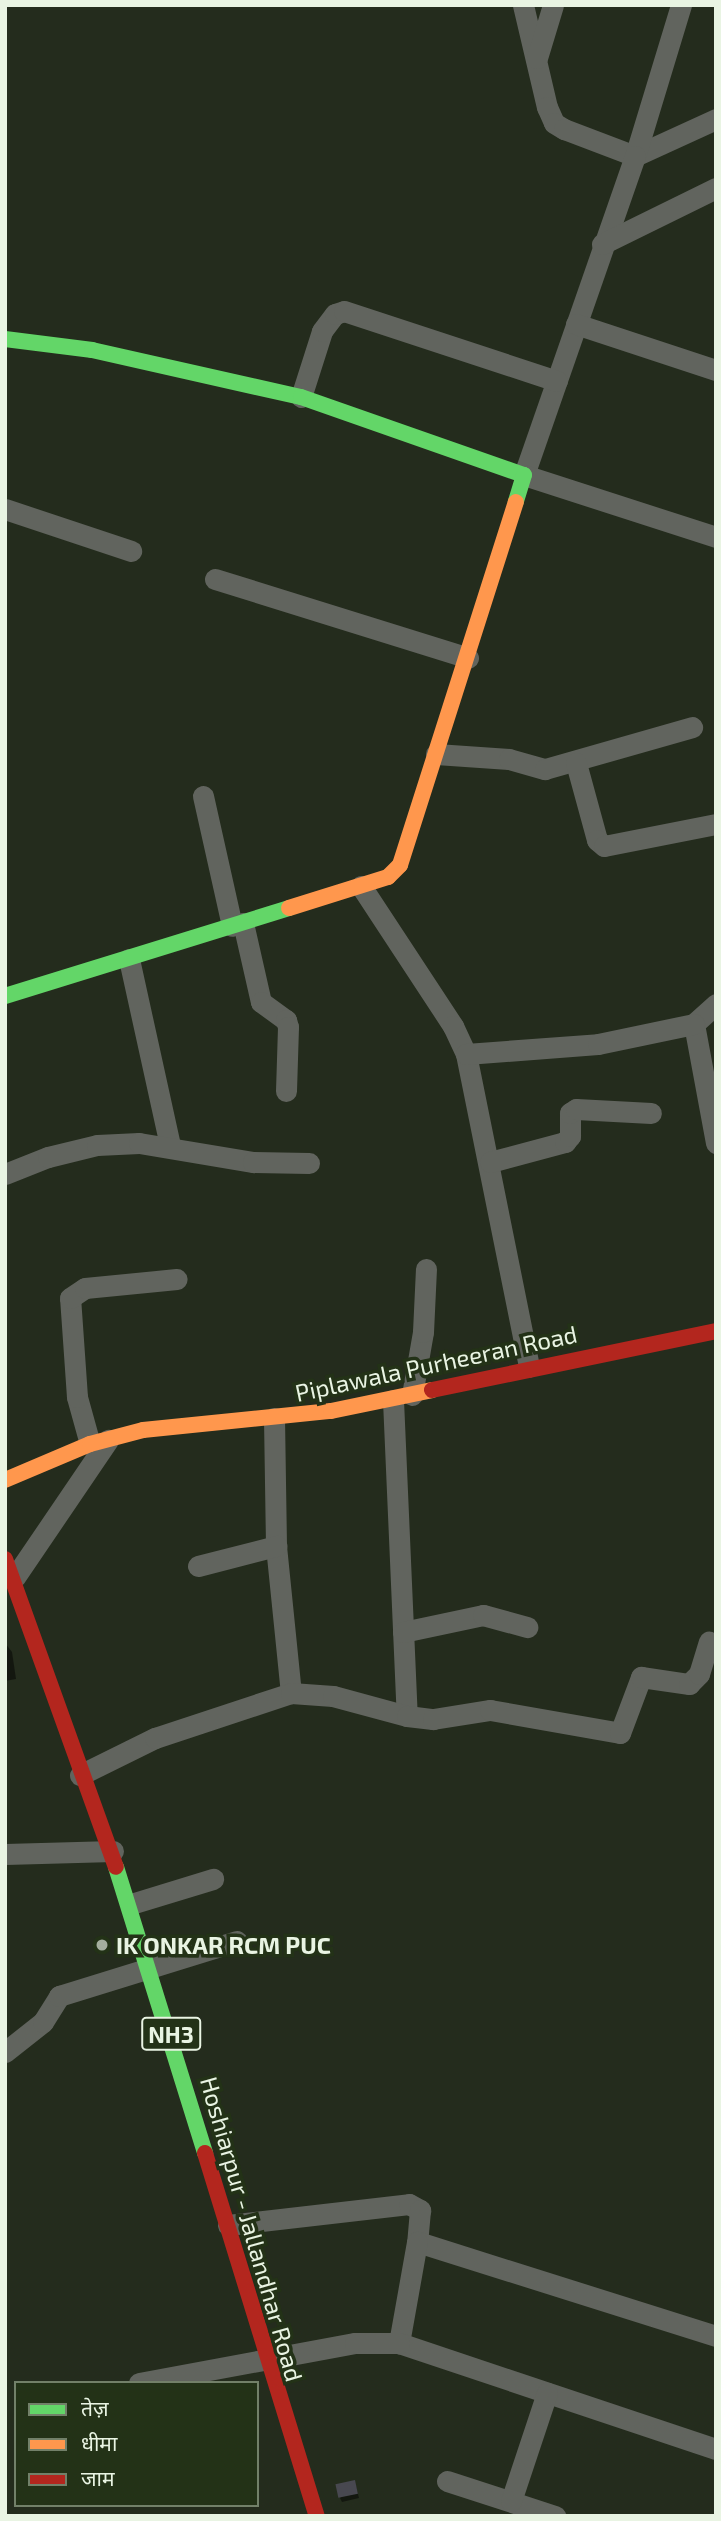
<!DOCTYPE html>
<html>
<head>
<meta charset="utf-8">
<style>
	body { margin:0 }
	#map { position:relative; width:721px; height:2521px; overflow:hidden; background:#242c1d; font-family:"Exo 2","Noto Sans Devanagari",sans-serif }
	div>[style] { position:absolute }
	.shadow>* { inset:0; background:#0007 }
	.building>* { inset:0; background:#484850; transform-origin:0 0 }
	.street>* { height:21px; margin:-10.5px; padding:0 10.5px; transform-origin:10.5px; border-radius:10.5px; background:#61645e }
	.fast>* { height:16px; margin:-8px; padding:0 8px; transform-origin:8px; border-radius:8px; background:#63d668 }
	.slow>* { height:16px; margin:-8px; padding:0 8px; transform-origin:8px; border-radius:8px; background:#ff974d }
	.jam>* { height:16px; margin:-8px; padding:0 8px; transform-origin:8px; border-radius:8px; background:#b3261e }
	.dots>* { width:19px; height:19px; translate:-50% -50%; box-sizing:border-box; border:4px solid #233217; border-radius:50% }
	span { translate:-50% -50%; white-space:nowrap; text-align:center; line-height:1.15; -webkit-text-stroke:7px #233217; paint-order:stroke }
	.shield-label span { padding:2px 5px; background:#233217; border:2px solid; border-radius:5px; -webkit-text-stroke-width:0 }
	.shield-label { font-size:23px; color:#e9f4e3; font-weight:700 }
	.street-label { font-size:24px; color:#e9f4e3 }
	.poi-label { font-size:24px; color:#e9f4e3; font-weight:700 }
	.left { translate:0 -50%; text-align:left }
	.frame { position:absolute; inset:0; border:7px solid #e9f4e3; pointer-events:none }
	.legend { position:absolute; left:14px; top:2381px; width:245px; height:126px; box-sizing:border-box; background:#233217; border:2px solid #728069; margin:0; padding:9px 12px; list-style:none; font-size:21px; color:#e9f4e3 }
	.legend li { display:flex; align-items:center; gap:14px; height:35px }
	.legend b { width:35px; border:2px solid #728069 }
</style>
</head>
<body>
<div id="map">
	<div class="shadow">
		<div style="clip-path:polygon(5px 1643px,12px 1652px,16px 1679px,5px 1681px)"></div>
		<div style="clip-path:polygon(355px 2482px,359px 2498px,342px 2502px,340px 2498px)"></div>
	</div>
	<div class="building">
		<div style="left:355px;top:2480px;width:14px;height:20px;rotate:78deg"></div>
	</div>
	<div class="street">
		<div style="left:523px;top:5px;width:105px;rotate:76.8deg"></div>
		<div style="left:547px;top:107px;width:17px;rotate:66deg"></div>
		<div style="left:554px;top:123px;width:12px;rotate:31deg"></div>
		<div style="left:564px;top:129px;width:76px;rotate:20.8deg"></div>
		<div style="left:635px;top:156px;width:89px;rotate:-24.6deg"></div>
		<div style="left:681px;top:5px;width:158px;rotate:106.9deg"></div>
		<div style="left:635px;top:156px;width:338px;rotate:109.2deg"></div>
		<div style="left:524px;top:475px;width:202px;rotate:17.9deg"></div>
		<div style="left:537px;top:58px;width:55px;rotate:-73.2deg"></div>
		<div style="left:602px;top:244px;width:127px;rotate:-26.2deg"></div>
		<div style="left:576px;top:324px;width:147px;rotate:18.2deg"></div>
		<div style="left:301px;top:397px;width:69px;rotate:-72.3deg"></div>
		<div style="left:322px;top:331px;width:21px;rotate:-53deg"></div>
		<div style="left:335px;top:314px;width:9px;rotate:-18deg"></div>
		<div style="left:344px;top:311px;width:224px;rotate:18.2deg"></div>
		<div style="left:5px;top:509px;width:133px;rotate:18.4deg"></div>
		<div style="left:215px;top:579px;width:265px;rotate:17.3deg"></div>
		<div style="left:436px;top:754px;width:73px;rotate:3.9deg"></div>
		<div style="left:509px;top:759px;width:37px;rotate:16deg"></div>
		<div style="left:545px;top:769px;width:153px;rotate:-15.9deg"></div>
		<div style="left:576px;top:763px;width:80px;rotate:74.7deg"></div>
		<div style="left:597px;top:840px;width:9px;rotate:41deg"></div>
		<div style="left:604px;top:846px;width:114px;rotate:-11.1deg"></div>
		<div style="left:203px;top:796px;width:133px;rotate:77.4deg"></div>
		<div style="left:361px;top:886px;width:168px;rotate:56.7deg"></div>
		<div style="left:453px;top:1026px;width:31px;rotate:65deg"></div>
		<div style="left:466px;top:1054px;width:319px;rotate:78.6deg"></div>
		<div style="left:243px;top:923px;width:81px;rotate:77.2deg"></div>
		<div style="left:261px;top:1002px;width:31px;rotate:36deg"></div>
		<div style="left:286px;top:1020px;width:7px;rotate:74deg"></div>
		<div style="left:288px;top:1027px;width:64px;rotate:91.8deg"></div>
		<div style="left:129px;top:959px;width:190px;rotate:77.6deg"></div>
		<div style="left:716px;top:1004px;width:30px;rotate:138deg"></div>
		<div style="left:694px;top:1024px;width:121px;rotate:79.5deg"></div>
		<div style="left:466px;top:1054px;width:132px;rotate:-4.3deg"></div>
		<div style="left:598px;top:1044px;width:98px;rotate:-11.8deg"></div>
		<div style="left:490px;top:1162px;width:78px;rotate:-14.9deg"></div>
		<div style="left:565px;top:1142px;width:8px;rotate:-50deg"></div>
		<div style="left:570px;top:1136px;width:23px;rotate:-90deg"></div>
		<div style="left:570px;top:1113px;width:7px;rotate:-34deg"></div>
		<div style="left:576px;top:1109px;width:75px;rotate:3.1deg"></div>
		<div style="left:5px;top:1174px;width:46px;rotate:-21.6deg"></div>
		<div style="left:48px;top:1157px;width:50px;rotate:-13.8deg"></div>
		<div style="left:97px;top:1145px;width:42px;rotate:-2.7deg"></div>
		<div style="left:139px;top:1143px;width:116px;rotate:9.5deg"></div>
		<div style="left:253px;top:1162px;width:56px;rotate:1deg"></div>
		<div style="left:412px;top:1395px;width:64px;rotate:-80.1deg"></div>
		<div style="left:423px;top:1332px;width:63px;rotate:-87.3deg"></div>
		<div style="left:393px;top:1400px;width:316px;rotate:87.5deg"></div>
		<div style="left:274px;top:1418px;width:128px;rotate:89.1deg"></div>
		<div style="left:276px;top:1546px;width:148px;rotate:84.2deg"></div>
		<div style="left:90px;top:1444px;width:49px;rotate:-105.5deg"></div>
		<div style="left:77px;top:1397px;width:99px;rotate:-94deg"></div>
		<div style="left:70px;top:1298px;width:18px;rotate:-34deg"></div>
		<div style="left:85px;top:1288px;width:92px;rotate:-5.6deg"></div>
		<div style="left:198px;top:1566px;width:81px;rotate:-14.4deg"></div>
		<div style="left:15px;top:1577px;width:166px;rotate:-55.8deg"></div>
		<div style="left:403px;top:1632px;width:82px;rotate:-12deg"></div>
		<div style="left:483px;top:1615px;width:46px;rotate:15.3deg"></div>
		<div style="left:80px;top:1775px;width:84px;rotate:-26.3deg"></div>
		<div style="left:155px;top:1738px;width:143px;rotate:-18.3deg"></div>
		<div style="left:291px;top:1693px;width:42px;rotate:4.1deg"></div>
		<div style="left:333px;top:1696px;width:77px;rotate:15.1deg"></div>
		<div style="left:407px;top:1716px;width:26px;rotate:7deg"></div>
		<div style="left:433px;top:1719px;width:58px;rotate:-9deg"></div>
		<div style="left:490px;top:1710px;width:132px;rotate:10deg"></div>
		<div style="left:620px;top:1733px;width:60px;rotate:-69.4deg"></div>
		<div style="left:641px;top:1677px;width:49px;rotate:8.3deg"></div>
		<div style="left:689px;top:1684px;width:14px;rotate:-45deg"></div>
		<div style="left:699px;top:1674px;width:34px;rotate:-73deg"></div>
		<div style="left:5px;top:1854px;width:108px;rotate:-1.6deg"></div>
		<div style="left:131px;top:1904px;width:86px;rotate:-17deg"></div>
		<div style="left:5px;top:2052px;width:48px;rotate:-38.3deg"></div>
		<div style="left:43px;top:2022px;width:31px;rotate:-58deg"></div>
		<div style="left:59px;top:1996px;width:186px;rotate:-17.2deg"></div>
		<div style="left:228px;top:2225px;width:182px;rotate:-6.6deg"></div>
		<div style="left:409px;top:2204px;width:13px;rotate:29deg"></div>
		<div style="left:420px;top:2210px;width:32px;rotate:95deg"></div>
		<div style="left:716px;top:2336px;width:313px;rotate:-162.5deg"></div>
		<div style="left:417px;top:2242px;width:103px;rotate:100.1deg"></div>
		<div style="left:399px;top:2343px;width:334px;rotate:18.5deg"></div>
		<div style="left:139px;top:2383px;width:220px;rotate:-10.5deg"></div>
		<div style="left:355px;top:2343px;width:44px"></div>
		<div style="left:447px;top:2481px;width:114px;rotate:18deg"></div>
		<div style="left:511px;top:2501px;width:114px;rotate:-71.6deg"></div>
	</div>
	<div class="fast">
		<div style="left:5px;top:339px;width:88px;rotate:7.2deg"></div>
		<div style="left:92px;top:350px;width:214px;rotate:12.7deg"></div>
		<div style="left:301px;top:397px;width:236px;rotate:19.3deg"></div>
		<div style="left:524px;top:475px;width:28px;rotate:107deg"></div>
		<div style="left:5px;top:996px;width:297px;rotate:-17.2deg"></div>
		<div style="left:116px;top:1867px;width:300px;rotate:72.7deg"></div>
	</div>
	<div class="slow">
		<div style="left:289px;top:908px;width:104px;rotate:-17.4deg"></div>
		<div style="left:388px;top:877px;width:17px;rotate:-45deg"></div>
		<div style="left:400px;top:865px;width:381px;rotate:-72.3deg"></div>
		<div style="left:5px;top:1480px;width:92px;rotate:-23deg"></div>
		<div style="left:90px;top:1444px;width:55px;rotate:-14.8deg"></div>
		<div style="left:143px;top:1430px;width:189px;rotate:-5.8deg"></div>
		<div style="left:331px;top:1411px;width:103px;rotate:-11.7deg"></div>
	</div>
	<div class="jam">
		<div style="left:432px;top:1390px;width:290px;rotate:-11.7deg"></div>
		<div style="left:5px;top:1559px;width:327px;rotate:70.2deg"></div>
		<div style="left:205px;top:2153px;width:380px;rotate:72.9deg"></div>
	</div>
	<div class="dots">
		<div style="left:102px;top:1945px;background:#a4ae9e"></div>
	</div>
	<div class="shield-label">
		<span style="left:171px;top:2034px">NH3</span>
	</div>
	<div class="street-label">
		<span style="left:436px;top:1363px;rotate:-12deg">Piplawala Purheeran Road</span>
		<span style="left:252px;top:2229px;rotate:74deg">Hoshiarpur - Jallandhar Road</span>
	</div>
	<div class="poi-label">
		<span class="left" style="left:116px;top:1945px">IK ONKAR RCM PUC</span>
	</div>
	<div class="frame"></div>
	<ul class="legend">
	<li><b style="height:9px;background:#63d668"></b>तेज़</li>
	<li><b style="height:9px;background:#ff974d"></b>धीमा</li>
	<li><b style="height:9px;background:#b3261e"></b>जाम</li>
	</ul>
</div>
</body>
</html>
